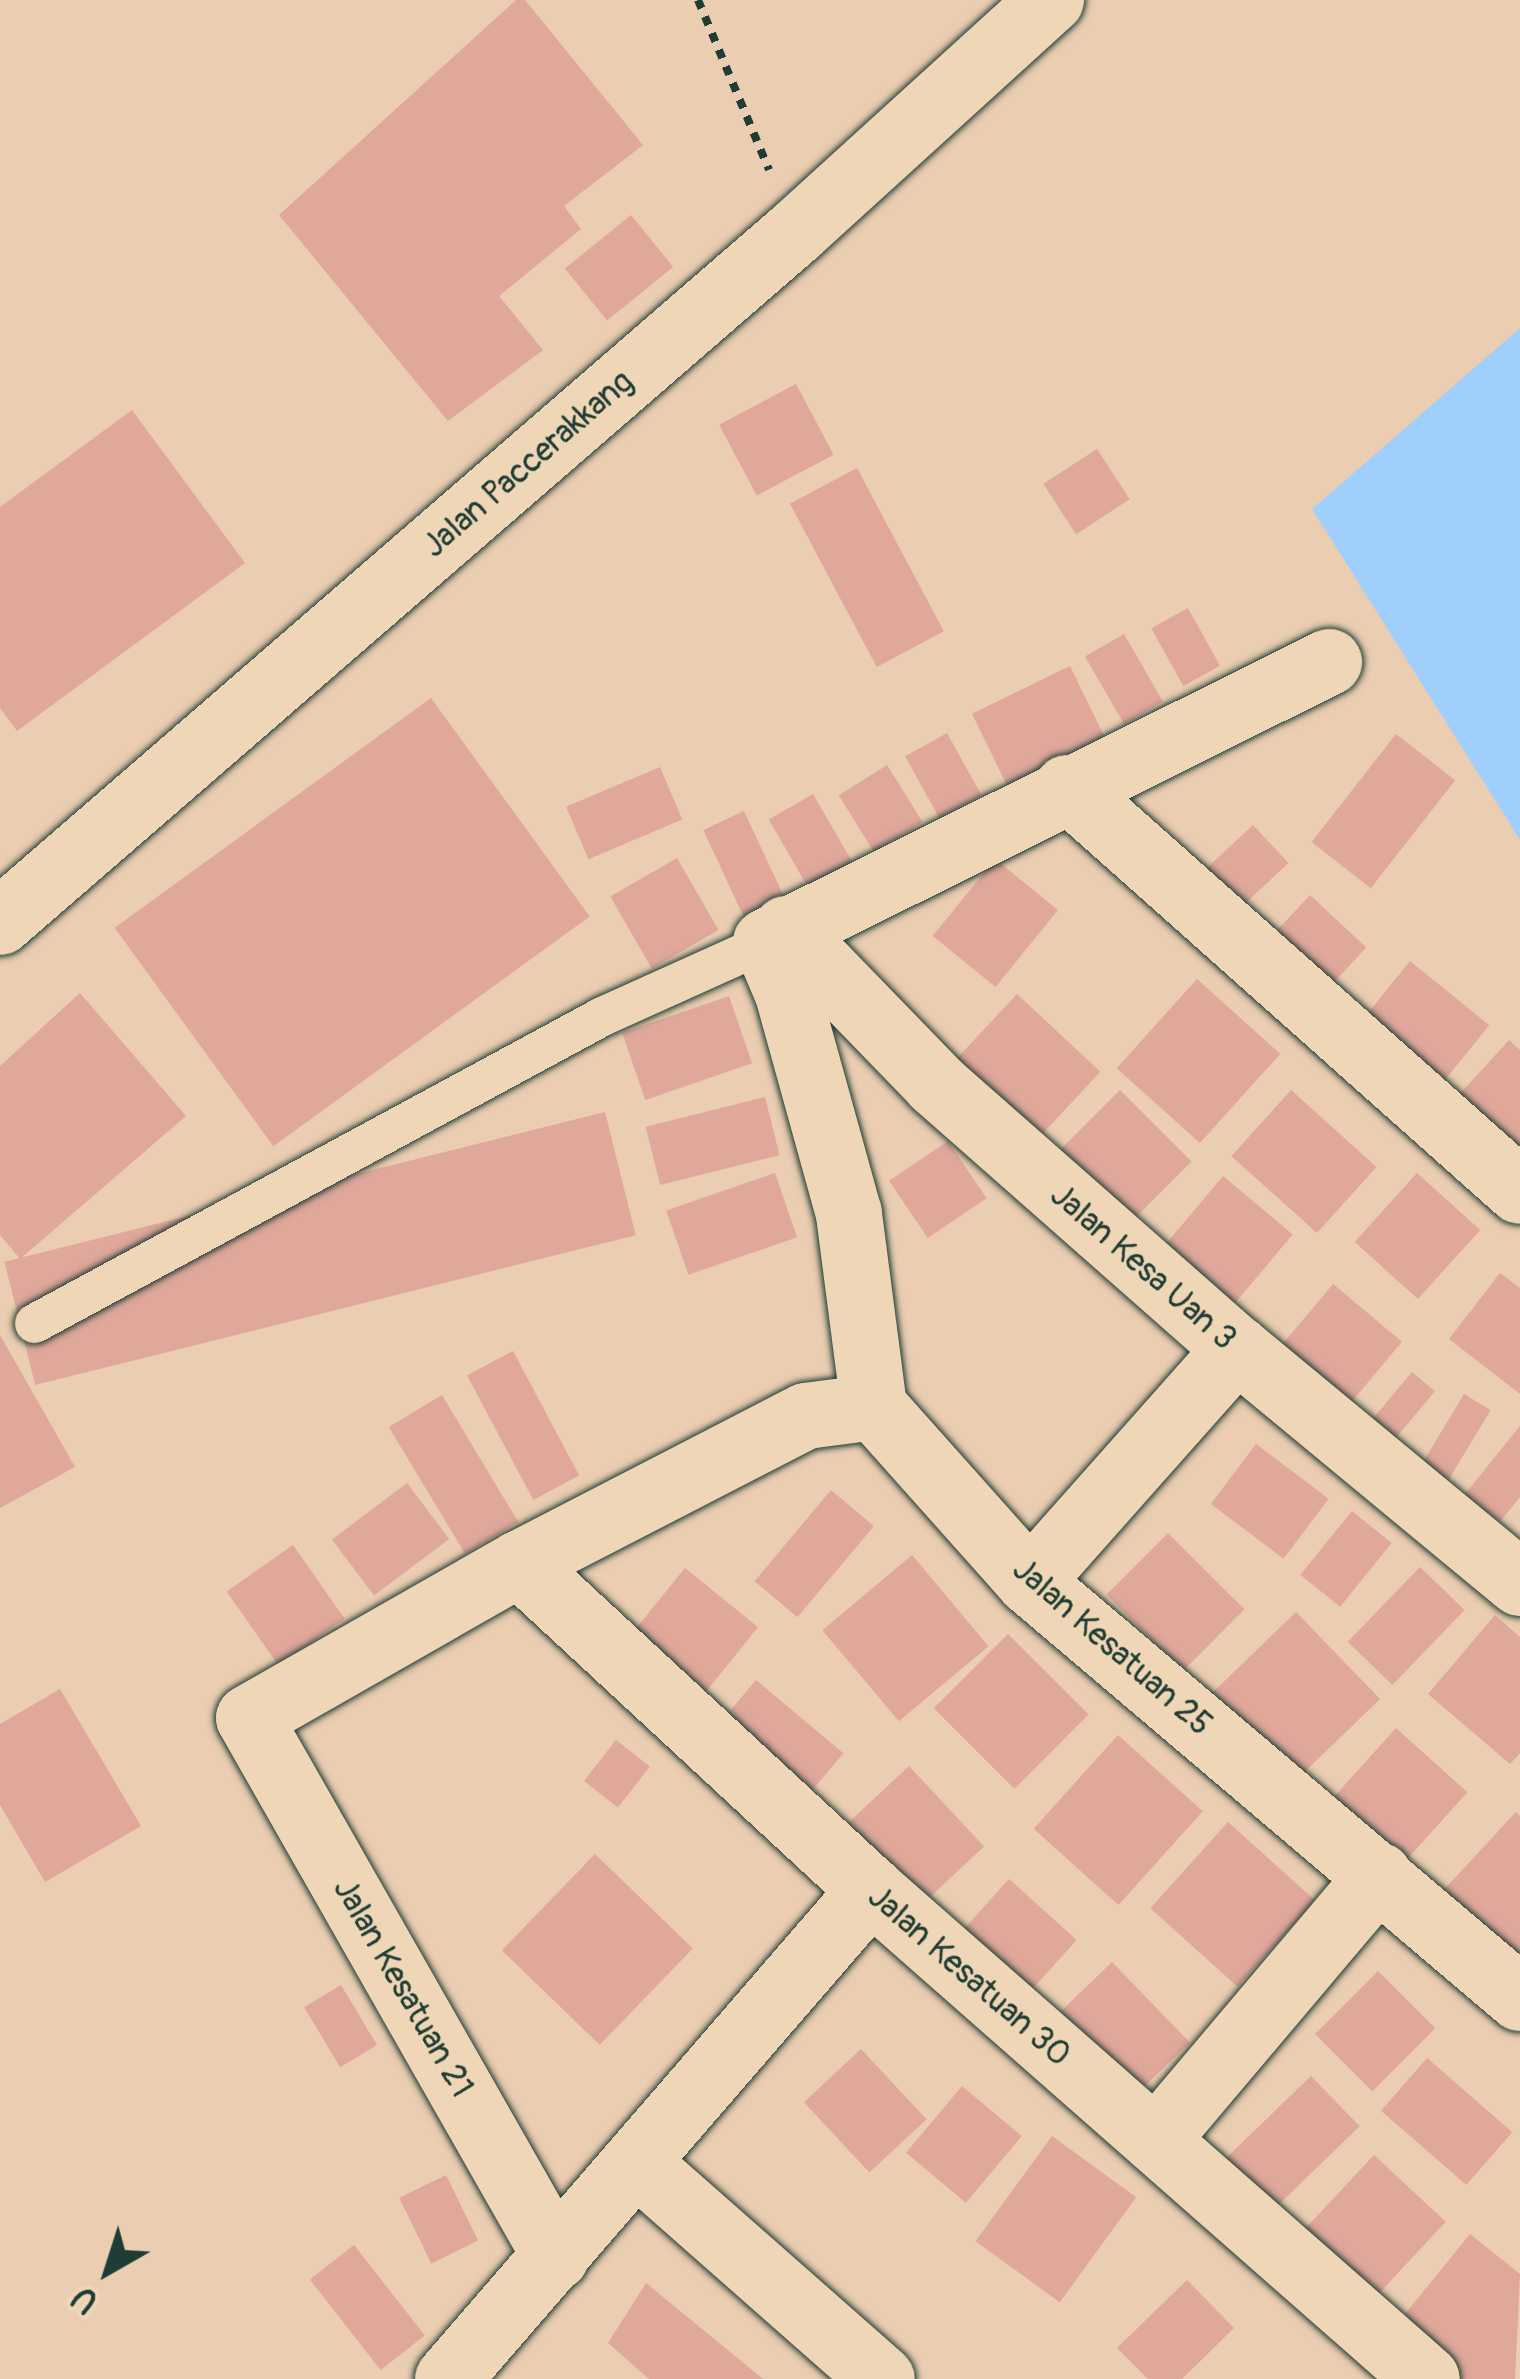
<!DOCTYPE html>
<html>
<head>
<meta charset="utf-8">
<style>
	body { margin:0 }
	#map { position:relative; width:1520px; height:2379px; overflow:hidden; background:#ebcdb1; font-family:Pangolin,sans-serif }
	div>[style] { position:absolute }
	.water>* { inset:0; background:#a1cffc }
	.building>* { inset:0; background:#e0a79b; transform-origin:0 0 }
	.path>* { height:8px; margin-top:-4px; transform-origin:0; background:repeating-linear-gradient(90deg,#1f3d34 0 9px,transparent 0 18px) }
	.roads { filter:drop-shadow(0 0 3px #1f3d34) drop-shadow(0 0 3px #1f3d34) }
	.lane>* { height:39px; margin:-19.5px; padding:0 19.5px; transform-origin:19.5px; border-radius:19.5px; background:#eed6b6 }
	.street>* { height:66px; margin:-33px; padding:0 33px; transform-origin:33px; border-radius:33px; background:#eed6b6 }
	.secondary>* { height:66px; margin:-33px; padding:0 33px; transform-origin:33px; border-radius:33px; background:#eed6b6 }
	span { translate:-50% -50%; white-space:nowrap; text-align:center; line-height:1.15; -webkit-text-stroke:9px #eed6b6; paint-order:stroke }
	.street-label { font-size:33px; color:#1f3d34 }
	.north { position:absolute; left:48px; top:2211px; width:120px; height:120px; -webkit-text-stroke:9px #eed6b6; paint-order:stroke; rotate:219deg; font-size:33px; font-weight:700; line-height:48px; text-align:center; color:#1f3d34 }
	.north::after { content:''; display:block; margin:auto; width:42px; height:54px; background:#1f3d34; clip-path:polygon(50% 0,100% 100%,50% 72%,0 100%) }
</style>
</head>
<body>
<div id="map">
	<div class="water">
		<div style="clip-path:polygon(1520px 328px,1520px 840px,1312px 509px)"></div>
	</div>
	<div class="building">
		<div style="clip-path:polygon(516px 0,525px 0,643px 145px,564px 206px,581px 229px,499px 296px,543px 350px,448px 421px,279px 215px)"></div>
		<div style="left:631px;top:215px;width:67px;height:85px;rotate:51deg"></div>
		<div style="left:796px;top:384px;width:80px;height:87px;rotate:62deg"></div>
		<div style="clip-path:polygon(132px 410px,245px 563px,17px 731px,0 708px,0 507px)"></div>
		<div style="left:1097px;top:449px;width:60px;height:64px;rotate:57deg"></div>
		<div style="left:857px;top:468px;width:185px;height:76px;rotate:62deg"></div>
		<div style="left:1188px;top:608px;width:66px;height:42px;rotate:61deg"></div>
		<div style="left:1124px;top:634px;width:78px;height:45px;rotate:60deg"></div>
		<div style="left:1070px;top:666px;width:80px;height:109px;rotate:64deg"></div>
		<div style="left:431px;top:698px;width:270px;height:391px;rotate:54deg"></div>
		<div style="left:947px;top:733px;width:71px;height:48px;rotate:61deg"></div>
		<div style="left:1396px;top:734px;width:75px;height:137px;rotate:38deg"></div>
		<div style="left:887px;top:765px;width:67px;height:57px;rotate:58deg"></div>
		<div style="left:660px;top:767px;width:57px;height:102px;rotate:67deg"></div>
		<div style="left:813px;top:794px;width:82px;height:51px;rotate:60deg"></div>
		<div style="left:744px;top:811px;width:114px;height:45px;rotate:65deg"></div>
		<div style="left:1253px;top:825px;width:52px;height:87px;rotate:47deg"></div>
		<div style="left:677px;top:858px;width:83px;height:77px;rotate:60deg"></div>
		<div style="left:995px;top:859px;width:81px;height:99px;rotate:39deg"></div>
		<div style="left:1310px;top:895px;width:77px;height:73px;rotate:43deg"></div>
		<div style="left:1410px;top:961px;width:102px;height:88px;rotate:39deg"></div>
		<div style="left:1197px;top:979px;width:112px;height:120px;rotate:42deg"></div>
		<div style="clip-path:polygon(80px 993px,186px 1116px,20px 1259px,0 1235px,0 1066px)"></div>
		<div style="left:1017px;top:994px;width:114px;height:92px;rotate:43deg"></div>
		<div style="left:729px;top:996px;width:71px;height:113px;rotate:71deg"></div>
		<div style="clip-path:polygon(1509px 1040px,1520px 1050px,1520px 1154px,1457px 1097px)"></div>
		<div style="left:1120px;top:1090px;width:101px;height:87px;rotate:45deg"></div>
		<div style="left:1291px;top:1090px;width:115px;height:89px;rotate:42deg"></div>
		<div style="left:765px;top:1097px;width:60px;height:123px;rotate:76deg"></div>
		<div style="left:605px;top:1112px;width:127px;height:619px;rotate:76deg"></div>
		<div style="left:948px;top:1141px;width:69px;height:71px;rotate:56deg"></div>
		<div style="left:775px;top:1173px;width:68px;height:115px;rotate:71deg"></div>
		<div style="left:1417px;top:1173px;width:85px;height:93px;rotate:42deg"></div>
		<div style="left:1223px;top:1176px;width:91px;height:100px;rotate:40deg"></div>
		<div style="clip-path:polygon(1500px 1273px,1520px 1288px,1520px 1394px,1449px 1339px)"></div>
		<div style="left:1333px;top:1284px;width:90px;height:96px;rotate:40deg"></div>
		<div style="clip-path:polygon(0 1335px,75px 1467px,0 1508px)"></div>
		<div style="left:513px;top:1351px;width:141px;height:52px;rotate:62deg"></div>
		<div style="left:1412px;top:1372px;width:30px;height:81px;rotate:40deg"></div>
		<div style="left:1464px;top:1394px;width:31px;height:87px;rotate:31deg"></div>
		<div style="left:442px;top:1395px;width:148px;height:62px;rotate:59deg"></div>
		<div style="clip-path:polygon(1520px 1426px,1520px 1497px,1500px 1522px,1465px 1494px)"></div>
		<div style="left:1256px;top:1444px;width:91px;height:75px;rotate:37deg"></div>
		<div style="left:407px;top:1483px;width:70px;height:94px;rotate:53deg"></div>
		<div style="left:831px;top:1490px;width:56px;height:119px;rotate:40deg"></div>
		<div style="left:1352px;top:1511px;width:51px;height:82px;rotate:39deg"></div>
		<div style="left:1168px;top:1533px;width:108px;height:87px;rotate:45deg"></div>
		<div style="left:293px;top:1545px;width:90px;height:81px;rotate:55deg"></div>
		<div style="left:912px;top:1555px;width:119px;height:117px;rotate:50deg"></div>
		<div style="left:1420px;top:1567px;width:62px;height:104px;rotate:44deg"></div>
		<div style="left:685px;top:1568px;width:94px;height:94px;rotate:39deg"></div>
		<div style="left:1296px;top:1612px;width:121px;height:118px;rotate:46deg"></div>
		<div style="clip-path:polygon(1495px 1615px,1520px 1637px,1520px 1753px,1510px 1764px,1428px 1694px)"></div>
		<div style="left:1008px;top:1634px;width:114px;height:105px;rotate:45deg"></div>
		<div style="left:756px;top:1680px;width:114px;height:62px;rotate:40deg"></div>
		<div style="clip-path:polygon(60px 1689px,141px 1826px,45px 1882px,0 1805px,0 1724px)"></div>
		<div style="left:1396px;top:1728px;width:96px;height:108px;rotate:42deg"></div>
		<div style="left:1118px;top:1735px;width:114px;height:126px;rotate:42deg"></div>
		<div style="left:616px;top:1740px;width:43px;height:52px;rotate:38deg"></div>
		<div style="left:909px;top:1766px;width:110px;height:89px;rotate:47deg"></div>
		<div style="clip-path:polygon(1516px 1812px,1520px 1816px,1520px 1969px,1440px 1894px)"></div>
		<div style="left:1228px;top:1822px;width:117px;height:116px;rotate:42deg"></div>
		<div style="left:595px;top:1854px;width:136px;height:134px;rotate:44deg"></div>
		<div style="left:1009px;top:1879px;width:91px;height:81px;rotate:42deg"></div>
		<div style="left:1112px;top:1962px;width:112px;height:76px;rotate:46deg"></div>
		<div style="left:1378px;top:1971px;width:81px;height:89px;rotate:45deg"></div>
		<div style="left:341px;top:1985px;width:70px;height:43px;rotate:59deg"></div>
		<div style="left:861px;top:2049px;width:96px;height:78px;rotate:47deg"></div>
		<div style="left:1427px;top:2058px;width:113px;height:70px;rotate:41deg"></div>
		<div style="left:1311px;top:2076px;width:70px;height:126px;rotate:46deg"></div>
		<div style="left:962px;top:2086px;width:78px;height:87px;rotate:40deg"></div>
		<div style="left:1052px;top:2136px;width:104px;height:130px;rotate:36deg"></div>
		<div style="left:1374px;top:2155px;width:98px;height:115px;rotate:43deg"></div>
		<div style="left:446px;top:2175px;width:73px;height:52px;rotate:64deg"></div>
		<div style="clip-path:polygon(1470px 2234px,1520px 2274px,1515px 2379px,1453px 2379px,1392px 2330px)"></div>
		<div style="left:354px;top:2245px;width:115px;height:56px;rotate:52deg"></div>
		<div style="clip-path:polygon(1187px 2280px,1234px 2328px,1182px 2379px,1148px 2379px,1117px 2348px)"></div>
		<div style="clip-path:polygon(646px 2283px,763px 2379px,649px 2379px,608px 2343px)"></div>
	</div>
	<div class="path">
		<div style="left:698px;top:0;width:184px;rotate:67.3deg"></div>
	</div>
	<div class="roads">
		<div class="lane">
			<div style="left:34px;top:1323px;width:646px;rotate:-28.39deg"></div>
			<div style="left:602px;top:1016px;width:180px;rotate:-24.3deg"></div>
		</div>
		<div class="street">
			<div style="left:1067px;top:788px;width:606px;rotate:41.66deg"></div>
			<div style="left:786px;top:929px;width:216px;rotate:45.9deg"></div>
			<div style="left:936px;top:1084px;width:401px;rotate:41.4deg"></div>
			<div style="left:1237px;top:1349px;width:367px;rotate:39.6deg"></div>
			<div style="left:874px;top:1407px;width:195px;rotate:-97.4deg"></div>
			<div style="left:849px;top:1214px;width:228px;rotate:-105.5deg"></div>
			<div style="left:788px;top:994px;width:56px;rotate:-112.9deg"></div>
			<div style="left:766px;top:942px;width:629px;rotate:-26.44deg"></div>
			<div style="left:519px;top:1564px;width:480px;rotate:42.8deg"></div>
			<div style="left:871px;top:1890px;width:740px;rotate:41.33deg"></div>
			<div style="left:1030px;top:1582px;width:312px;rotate:-48.4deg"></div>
			<div style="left:1156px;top:2140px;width:346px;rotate:-49.8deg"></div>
			<div style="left:638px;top:2164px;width:325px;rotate:41.4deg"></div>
			<div style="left:556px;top:2257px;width:620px;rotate:-119.66deg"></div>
			<div style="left:249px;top:1718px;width:311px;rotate:-29.7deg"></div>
			<div style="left:519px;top:1564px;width:323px;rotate:-27.3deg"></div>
			<div style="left:806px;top:1416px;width:69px;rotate:-7.5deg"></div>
			<div style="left:874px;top:1407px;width:234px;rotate:48.3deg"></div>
			<div style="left:1030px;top:1582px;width:643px;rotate:40.33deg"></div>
			<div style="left:448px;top:2379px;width:647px;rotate:-49.14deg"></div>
		</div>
		<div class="secondary">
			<div style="left:0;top:922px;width:1053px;rotate:-40.92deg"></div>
			<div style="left:796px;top:232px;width:345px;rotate:-42.3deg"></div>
		</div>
	</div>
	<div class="street-label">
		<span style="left:528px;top:464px;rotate:-41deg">Jalan Paccerakkang</span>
		<span style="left:1143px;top:1267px;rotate:41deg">Jalan Kesa Uan 3</span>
		<span style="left:1112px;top:1647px;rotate:41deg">Jalan Kesatuan 25</span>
		<span style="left:969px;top:1976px;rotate:41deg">Jalan Kesatuan 30</span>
		<span style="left:403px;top:1988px;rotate:60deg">Jalan Kesatuan 21</span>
	</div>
	<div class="north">U</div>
</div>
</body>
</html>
